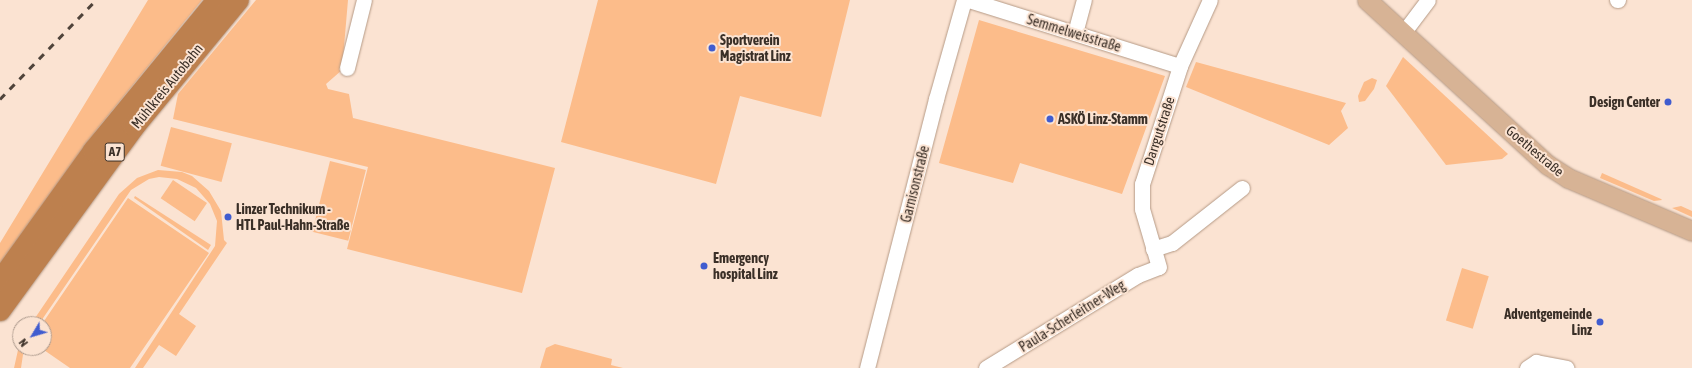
<!DOCTYPE html>
<html>
<head>
<meta charset="utf-8">
<style>
	body { margin:0 }
	#map { position:relative; width:1692px; height:368px; overflow:hidden; background:#fbe3d2; font-family:"Asap Condensed",sans-serif }
	div>[style] { position:absolute }
	.green>* { inset:0; background:#fcbc8a; transform-origin:0 0 }
	.roads { filter:drop-shadow(0 0 1px #b59a86) drop-shadow(0 0 1px #b59a86) }
	.minor>* { height:15px; margin:-7.5px; padding:0 7.5px; transform-origin:7.5px; border-radius:7.5px; background:#fff }
	.major>* { height:19px; margin:-9.5px; padding:0 9.5px; transform-origin:9.5px; border-radius:9.5px; background:#d7b395 }
	.highway>* { height:22px; margin:-11px; padding:0 11px; transform-origin:11px; border-radius:11px; background:#bd804e }
	.rail>* { height:3px; margin-top:-1.5px; transform-origin:0; background:repeating-linear-gradient(90deg,#4f433a 0 7px,transparent 0 14px) }
	.dots>* { width:11px; height:11px; translate:-50% -50%; box-sizing:border-box; border:2px solid #fbe3d2; border-radius:50% }
	span { translate:-50% -50%; white-space:nowrap; text-align:center; line-height:1.15; -webkit-text-stroke:4px #fbe3d2; paint-order:stroke }
	.shield-label span { padding:1px 3px; background:#fbe3d2; border:1px solid; border-radius:3px; -webkit-text-stroke-width:0 }
	.shield-label { font-size:13px; color:#3a2f27; font-weight:700 }
	.street-label { font-size:14px; color:#3a2f27 }
	.poi-label { font-size:14px; color:#3a2f27; font-weight:700 }
	.left { translate:0 -50%; text-align:left }
	.right { translate:-100% -50%; text-align:right }
	.north { position:absolute; left:12px; top:316px; width:40px; height:40px; box-sizing:border-box; background:#fbe3d2; border:1px solid #ae9b8e; border-radius:50%; rotate:232deg; font-size:11px; font-weight:700; line-height:16px; text-align:center; color:#3a2f27 }
	.north::after { content:''; display:block; margin:auto; width:14px; height:18px; background:#405ccf; clip-path:polygon(50% 0,100% 100%,50% 72%,0 100%) }
</style>
</head>
<body>
<div id="map">
	<div class="green">
		<div style="clip-path:polygon(148px 0,202px 0,98px 128px,0 264px,0 243px)"></div>
		<div style="clip-path:polygon(256px 0,348px 0,342px 70px,326px 84px,328px 89px,349px 94px,353px 118px,555px 168px,522px 293px,347px 249px,368px 167px,173px 119px,178px 94px)"></div>
		<div style="clip-path:polygon(598px 0,850px 0,821px 117px,740px 96px,716px 184px,561px 142px)"></div>
		<div style="clip-path:polygon(979px 20px,1165px 76px,1122px 194px,1020px 163px,1013px 183px,939px 163px)"></div>
		<div style="clip-path:polygon(1403px 57px,1508px 154px,1502px 159px,1446px 165px,1386px 86px)"></div>
		<div style="clip-path:polygon(1196px 62px,1346px 103px,1341px 111px,1348px 128px,1329px 145px,1186px 87px)"></div>
		<div style="clip-path:polygon(1372px 78px,1377px 80px,1374px 89px,1365px 101px,1359px 102px,1358px 96px,1364px 82px)"></div>
		<div style="left:171px;top:127px;width:63px;height:40px;rotate:15deg"></div>
		<div style="left:330px;top:161px;width:37px;height:73px;rotate:14deg"></div>
		<div style="clip-path:polygon(158px 170px,182px 172px,192px 176px,209px 191px,221px 211px,224px 240px,227px 243px,179px 314px,196px 326px,176px 356px,159px 345px,143px 368px,135px 368px,215px 246px,217px 221px,210px 204px,196px 188px,177px 179px,159px 177px,149px 179px,131px 190px,39px 324px,31px 324px,119px 194px,137px 178px)"></div>
		<div style="clip-path:polygon(1602px 173px,1661px 199px,1662px 200px,1654px 201px,1600px 178px)"></div>
		<div style="left:173px;top:180px;width:41px;height:22px;rotate:34deg"></div>
		<div style="clip-path:polygon(135px 196px,211px 245px,208px 250px,134px 198px)"></div>
		<div style="clip-path:polygon(128px 198px,209px 253px,130px 368px,70px 368px,41px 348px,44px 348px,44px 324px,42px 324px)"></div>
		<div style="clip-path:polygon(1681px 206px,1692px 211px,1692px 217px,1672px 208px)"></div>
		<div style="left:1462px;top:268px;width:28px;height:55px;rotate:17deg"></div>
		<div style="clip-path:polygon(20px 341px,20px 348px,24px 348px,21px 368px,14px 368px)"></div>
		<div style="clip-path:polygon(555px 344px,612px 359px,611px 365px,623px 368px,540px 368px,546px 348px)"></div>
	</div>
	<div class="roads">
		<div class="minor">
			<div style="left:969px;top:0;width:221px;rotate:17.4deg"></div>
			<div style="left:1617px;top:0;width:1px"></div>
			<div style="left:1075px;top:33px;width:34px;rotate:-75deg"></div>
			<div style="left:1403px;top:33px;width:41px;rotate:-52.9deg"></div>
			<div style="left:347px;top:68px;width:70px;rotate:-76deg"></div>
			<div style="left:1153px;top:249px;width:20px;rotate:-18deg"></div>
			<div style="left:1172px;top:243px;width:89px;rotate:-38.2deg"></div>
			<div style="left:867px;top:368px;width:278px;rotate:-75.6deg"></div>
			<div style="left:936px;top:99px;width:103px;rotate:-74.2deg"></div>
			<div style="left:986px;top:368px;width:178px;rotate:-31.5deg"></div>
			<div style="left:1138px;top:275px;width:22px;rotate:-21deg"></div>
			<div style="left:1159px;top:267px;width:60px;rotate:-106.3deg"></div>
			<div style="left:1142px;top:209px;width:25px;rotate:-90deg"></div>
			<div style="left:1142px;top:184px;width:124px;rotate:-72.1deg"></div>
			<div style="left:1180px;top:66px;width:72px;rotate:-65.6deg"></div>
			<div style="left:1527px;top:368px;width:11px;rotate:-34deg"></div>
			<div style="left:1536px;top:362px;width:31px;rotate:11deg"></div>
		</div>
		<div class="major">
			<div style="left:1367px;top:0;width:245px;rotate:42.4deg"></div>
			<div style="left:1548px;top:165px;width:24px;rotate:33deg"></div>
			<div style="left:1568px;top:178px;width:135px;rotate:23.1deg"></div>
		</div>
		<div class="highway">
			<div style="left:0;top:282px;width:161px;rotate:-54.3deg"></div>
			<div style="left:94px;top:151px;width:195px;rotate:-50.6deg"></div>
			<div style="left:0;top:310px;width:228px;rotate:-53.9deg"></div>
			<div style="left:134px;top:126px;width:163px;rotate:-50.5deg"></div>
		</div>
	</div>
	<div class="rail">
		<div style="left:0;top:99px;width:138px;rotate:-45.9deg"></div>
	</div>
	<div class="dots">
		<div style="left:712px;top:48px;background:#405ccf"></div>
		<div style="left:1668px;top:102px;background:#405ccf"></div>
		<div style="left:1050px;top:119px;background:#405ccf"></div>
		<div style="left:228px;top:217px;background:#405ccf"></div>
		<div style="left:704px;top:266px;background:#405ccf"></div>
		<div style="left:1600px;top:322px;background:#405ccf"></div>
	</div>
	<div class="shield-label">
		<span style="left:115px;top:152px">A7</span>
	</div>
	<div class="street-label">
		<span style="left:1074px;top:33px;rotate:17deg">Semmelweisstraße</span>
		<span style="left:167px;top:86px;rotate:-51deg">Mühlkreis Autobahn</span>
		<span style="left:1159px;top:131px;rotate:-72deg">Darrgutstraße</span>
		<span style="left:1535px;top:151px;rotate:40deg">Goethestraße</span>
		<span style="left:915px;top:184px;rotate:-76deg">Garnisonstraße</span>
		<span style="left:1072px;top:316px;rotate:-32deg">Paula-Scherleitner-Weg</span>
	</div>
	<div class="poi-label">
		<span class="left" style="left:720px;top:48px">Sportverein<br>Magistrat Linz</span>
		<span class="right" style="left:1660px;top:102px">Design Center</span>
		<span class="left" style="left:1058px;top:119px">ASKÖ Linz-Stamm</span>
		<span class="left" style="left:236px;top:217px">Linzer Technikum -<br>HTL Paul-Hahn-Straße</span>
		<span class="left" style="left:713px;top:266px">Emergency<br>hospital Linz</span>
		<span class="right" style="left:1592px;top:322px">Adventgemeinde<br>Linz</span>
	</div>
	<div class="north">N</div>
</div>
</body>
</html>
